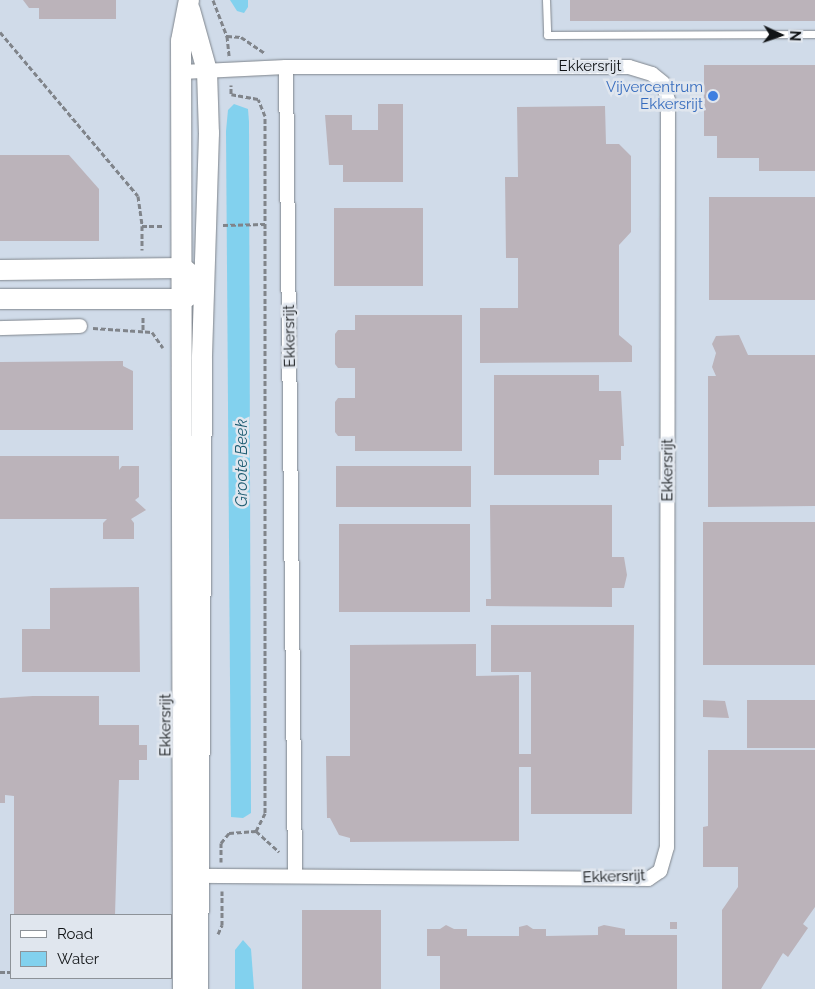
<!DOCTYPE html>
<html>
<head>
<meta charset="utf-8">
<style>
	body { margin:0 }
	#map { position:relative; width:815px; height:989px; overflow:hidden; background:#e0e6ee; font-family:Raleway,sans-serif }
	div>[style] { position:absolute }
	.built>* { inset:0; background:#d0dbe9 }
	.water>* { inset:0; background:#82d1ee }
	.building>* { inset:0; background:#bbb3ba; transform-origin:0 0 }
	.path>* { height:3px; margin-top:-1.5px; transform-origin:0; background:repeating-linear-gradient(90deg,#80848a 0 5px,transparent 0 7.5px) }
	.roads { filter:drop-shadow(0 0 1px #7f858c) drop-shadow(0 0 1px #7f858c) }
	.service>* { height:7px; margin:-3.5px; padding:0 3.5px; transform-origin:3.5px; border-radius:3.5px; background:#fff }
	.minor>* { height:14px; margin:-7px; padding:0 7px; transform-origin:7px; border-radius:7px; background:#fff }
	.secondary>* { height:20px; margin:-10px; padding:0 10px; transform-origin:10px; border-radius:10px; background:#fff }
	.dots>* { width:14px; height:14px; translate:-50% -50%; box-sizing:border-box; border:2px solid #e0e6ee; border-radius:50% }
	span { translate:-50% -50%; white-space:nowrap; text-align:center; line-height:1.15; -webkit-text-stroke:5px #e0e6ee; paint-order:stroke }
	.street-label { font-size:15px; color:#111416 }
	.shop-label { font-size:15px; color:#366cbe }
	.right { translate:-100% -50%; text-align:right }
	.water-label { font-size:16px; color:#1e5d72; font-style:italic }
	.legend { position:absolute; left:10px; top:914px; width:162px; height:65px; box-sizing:border-box; background:#e0e6ee; border:1px solid #8d9298; margin:0; padding:6px 9px; list-style:none; font-size:15px; color:#111416 }
	.legend li { display:flex; align-items:center; gap:10px; height:25px }
	.legend b { width:25px; border:1px solid #8d9298 }
	.north { position:absolute; left:755px; top:10px; width:50px; height:50px; -webkit-text-stroke:4px #e0e6ee; paint-order:stroke; rotate:93deg; font-size:14px; font-weight:700; line-height:20px; text-align:center; color:#111416 }
	.north::after { content:''; display:block; margin:auto; width:18px; height:22px; background:#111416; clip-path:polygon(50% 0,100% 100%,50% 72%,0 100%) }
</style>
</head>
<body>
<div id="map">
	<div class="built">
		<div style="clip-path:polygon(evenodd,0 0,815px 0,815px 989px,0 989px,0 0,11px 915px,171px 915px,171px 978px,11px 978px,11px 915px)"></div>
	</div>
	<div class="water">
		<div style="clip-path:polygon(230px 0,248px 0,248px 7px,244px 13px,237px 11px)"></div>
		<div style="clip-path:polygon(234px 104px,248px 109px,249px 122px,251px 813px,243px 818px,231px 817px,226px 131px,228px 110px)"></div>
		<div style="clip-path:polygon(243px 940px,251px 949px,254px 989px,235px 989px,235px 950px)"></div>
	</div>
	<div class="building">
		<div style="clip-path:polygon(23px 0,116px 0,116px 19px,39px 19px,39px 8px,29px 8px)"></div>
		<div style="left:570px;top:0;width:245px;height:21px"></div>
		<div style="clip-path:polygon(704px 65px,815px 65px,815px 171px,759px 171px,759px 158px,717px 158px,717px 136px,704px 136px)"></div>
		<div style="clip-path:polygon(378px 104px,403px 104px,403px 182px,343px 182px,343px 165px,329px 165px,325px 115px,352px 115px,352px 130px,378px 130px)"></div>
		<div style="clip-path:polygon(605px 106px,606px 144px,619px 144px,631px 156px,631px 232px,619px 245px,619px 335px,632px 346px,632px 362px,480px 363px,480px 308px,518px 308px,518px 258px,506px 258px,505px 177px,518px 177px,517px 107px)"></div>
		<div style="clip-path:polygon(0 155px,69px 155px,99px 189px,99px 241px,0 241px)"></div>
		<div style="left:709px;top:197px;width:106px;height:103px"></div>
		<div style="left:334px;top:208px;width:89px;height:78px"></div>
		<div style="clip-path:polygon(355px 315px,462px 315px,462px 451px,355px 451px,355px 436px,338px 436px,335px 432px,335px 402px,338px 398px,355px 398px,355px 368px,338px 368px,335px 364px,335px 334px,338px 330px,355px 330px)"></div>
		<div style="clip-path:polygon(739px 335px,748px 355px,815px 355px,815px 506px,708px 507px,708px 376px,716px 376px,712px 367px,716px 353px,712px 344px,716px 336px)"></div>
		<div style="clip-path:polygon(123px 361px,123px 366px,133px 371px,133px 430px,0 430px,0 362px)"></div>
		<div style="clip-path:polygon(494px 375px,599px 375px,599px 391px,621px 391px,624px 446px,621px 446px,621px 460px,599px 460px,599px 475px,494px 475px)"></div>
		<div style="clip-path:polygon(0 456px,119px 456px,119px 470px,122px 466px,139px 466px,139px 497px,135px 500px,146px 510px,131px 519px,134px 523px,134px 539px,103px 539px,103px 523px,107px 519px,0 519px)"></div>
		<div style="left:471px;top:466px;width:41px;height:135px;rotate:90deg"></div>
		<div style="clip-path:polygon(490px 505px,612px 505px,612px 557px,624px 557px,627px 575px,624px 588px,612px 588px,612px 607px,486px 606px,486px 599px,491px 599px)"></div>
		<div style="left:703px;top:522px;width:112px;height:143px"></div>
		<div style="left:470px;top:524px;width:88px;height:131px;rotate:90deg"></div>
		<div style="clip-path:polygon(136px 587px,139px 587px,140px 672px,22px 672px,22px 629px,50px 629px,50px 588px)"></div>
		<div style="clip-path:polygon(491px 625px,634px 625px,632px 814px,531px 814px,531px 767px,519px 767px,519px 841px,350px 842px,350px 838px,339px 835px,330px 818px,327px 818px,326px 756px,350px 756px,350px 645px,476px 644px,476px 676px,519px 675px,519px 754px,531px 754px,531px 672px,491px 672px)"></div>
		<div style="clip-path:polygon(33px 696px,99px 696px,99px 725px,139px 725px,139px 745px,147px 745px,147px 760px,139px 760px,139px 780px,119px 780px,115px 915px,14px 915px,14px 796px,5px 795px,5px 803px,0 803px,0 698px)"></div>
		<div style="clip-path:polygon(703px 700px,725px 701px,729px 718px,703px 717px)"></div>
		<div style="left:747px;top:700px;width:68px;height:48px"></div>
		<div style="clip-path:polygon(708px 750px,815px 750px,815px 907px,803px 924px,808px 928px,788px 957px,783px 953px,761px 989px,722px 989px,722px 910px,738px 887px,738px 867px,703px 867px,703px 827px,708px 826px)"></div>
		<div style="left:302px;top:910px;width:79px;height:79px"></div>
		<div style="left:670px;top:922px;width:7px;height:7px"></div>
		<div style="clip-path:polygon(446px 925px,454px 929px,467px 929px,467px 936px,519px 936px,519px 927px,527px 925px,533px 929px,546px 929px,546px 936px,598px 935px,598px 927px,604px 925px,625px 929px,625px 935px,677px 935px,677px 989px,440px 989px,440px 956px,427px 956px,427px 929px,440px 929px)"></div>
	</div>
	<div class="path">
		<div style="left:213px;top:0;width:39px;rotate:69deg"></div>
		<div style="left:227px;top:36px;width:20px;rotate:84deg"></div>
		<div style="left:0;top:32px;width:214px;rotate:49.9deg"></div>
		<div style="left:138px;top:196px;width:30px;rotate:82deg"></div>
		<div style="left:142px;top:226px;width:22px"></div>
		<div style="left:227px;top:36px;width:14px;rotate:4deg"></div>
		<div style="left:241px;top:37px;width:29px;rotate:34deg"></div>
		<div style="left:223px;top:225px;width:42px;rotate:-1.4deg"></div>
		<div style="left:142px;top:226px;width:24px;rotate:90deg"></div>
		<div style="left:143px;top:317px;width:13px;rotate:90deg"></div>
		<div style="left:93px;top:328px;width:59px;rotate:3.9deg"></div>
		<div style="left:152px;top:332px;width:19px;rotate:55deg"></div>
		<div style="left:256px;top:831px;width:31px;rotate:42deg"></div>
		<div style="left:221px;top:862px;width:19px;rotate:-90deg"></div>
		<div style="left:221px;top:843px;width:13px;rotate:-51deg"></div>
		<div style="left:229px;top:833px;width:27px;rotate:-4deg"></div>
		<div style="left:256px;top:831px;width:20px;rotate:-63deg"></div>
		<div style="left:265px;top:813px;width:697px;rotate:-90deg"></div>
		<div style="left:265px;top:116px;width:18px;rotate:-112deg"></div>
		<div style="left:258px;top:99px;width:27px;rotate:-170deg"></div>
		<div style="left:231px;top:94px;width:9px;rotate:-90deg"></div>
		<div style="left:218px;top:934px;width:10px;rotate:-66deg"></div>
		<div style="left:222px;top:925px;width:34px;rotate:-90deg"></div>
		<div style="left:0;top:972px;width:11px"></div>
	</div>
	<div class="roads">
		<div class="service">
			<div style="left:546px;top:0;width:35px;rotate:88deg"></div>
			<div style="left:547px;top:35px;width:268px;rotate:-0.2deg"></div>
		</div>
		<div class="minor">
			<div style="left:286px;top:67px;width:808px;rotate:89.36deg"></div>
			<div style="left:182px;top:72px;width:104px;rotate:-2.8deg"></div>
			<div style="left:286px;top:67px;width:343px"></div>
			<div style="left:629px;top:67px;width:24px;rotate:17deg"></div>
			<div style="left:652px;top:74px;width:14px;rotate:39deg"></div>
			<div style="left:663px;top:83px;width:18px;rotate:74deg"></div>
			<div style="left:668px;top:100px;width:747px;rotate:90.08deg"></div>
			<div style="left:667px;top:847px;width:25px;rotate:106deg"></div>
			<div style="left:660px;top:871px;width:14px;rotate:146deg"></div>
			<div style="left:648px;top:879px;width:456px;rotate:-179.6deg"></div>
			<div style="left:0;top:328px;width:80px;rotate:-1.4deg"></div>
		</div>
		<div class="secondary">
			<div style="left:190px;top:10px;width:63px;rotate:74.4deg"></div>
			<div style="left:207px;top:71px;width:62px;rotate:88.2deg"></div>
			<div style="left:209px;top:133px;width:226px;rotate:91.8deg"></div>
			<div style="left:202px;top:359px;width:630px;rotate:90.36deg"></div>
			<div style="left:0;top:270px;width:183px;rotate:-0.6deg"></div>
			<div style="left:183px;top:268px;width:13px;rotate:39deg"></div>
			<div style="left:0;top:299px;width:184px"></div>
			<div style="left:184px;top:299px;width:14px;rotate:-34deg"></div>
			<div style="left:183px;top:989px;width:948px;rotate:-90.12deg"></div>
			<div style="left:181px;top:41px;width:42px;rotate:-79deg"></div>
		</div>
	</div>
	<div class="dots">
		<div style="left:713px;top:96px;background:#3f7fe0"></div>
	</div>
	<div class="street-label">
		<span style="left:590px;top:67px">Ekkersrijt</span>
		<span style="left:290px;top:336px;rotate:-91deg">Ekkersrijt</span>
		<span style="left:668px;top:470px;rotate:-90deg">Ekkersrijt</span>
		<span style="left:166px;top:725px;rotate:-90deg">Ekkersrijt</span>
		<span style="left:614px;top:877px;rotate:-2deg">Ekkersrijt</span>
	</div>
	<div class="shop-label">
		<span class="right" style="left:703px;top:96px">Vijvercentrum<br>Ekkersrijt</span>
	</div>
	<div class="water-label">
		<span style="left:242px;top:463px;rotate:-90deg">Groote Beek</span>
	</div>
	<ul class="legend">
	<li><b style="height:6px;background:#fff"></b>Road</li>
	<li><b style="height:14px;background:#82d1ee"></b>Water</li>
	</ul>
	<div class="north">N</div>
</div>
</body>
</html>
